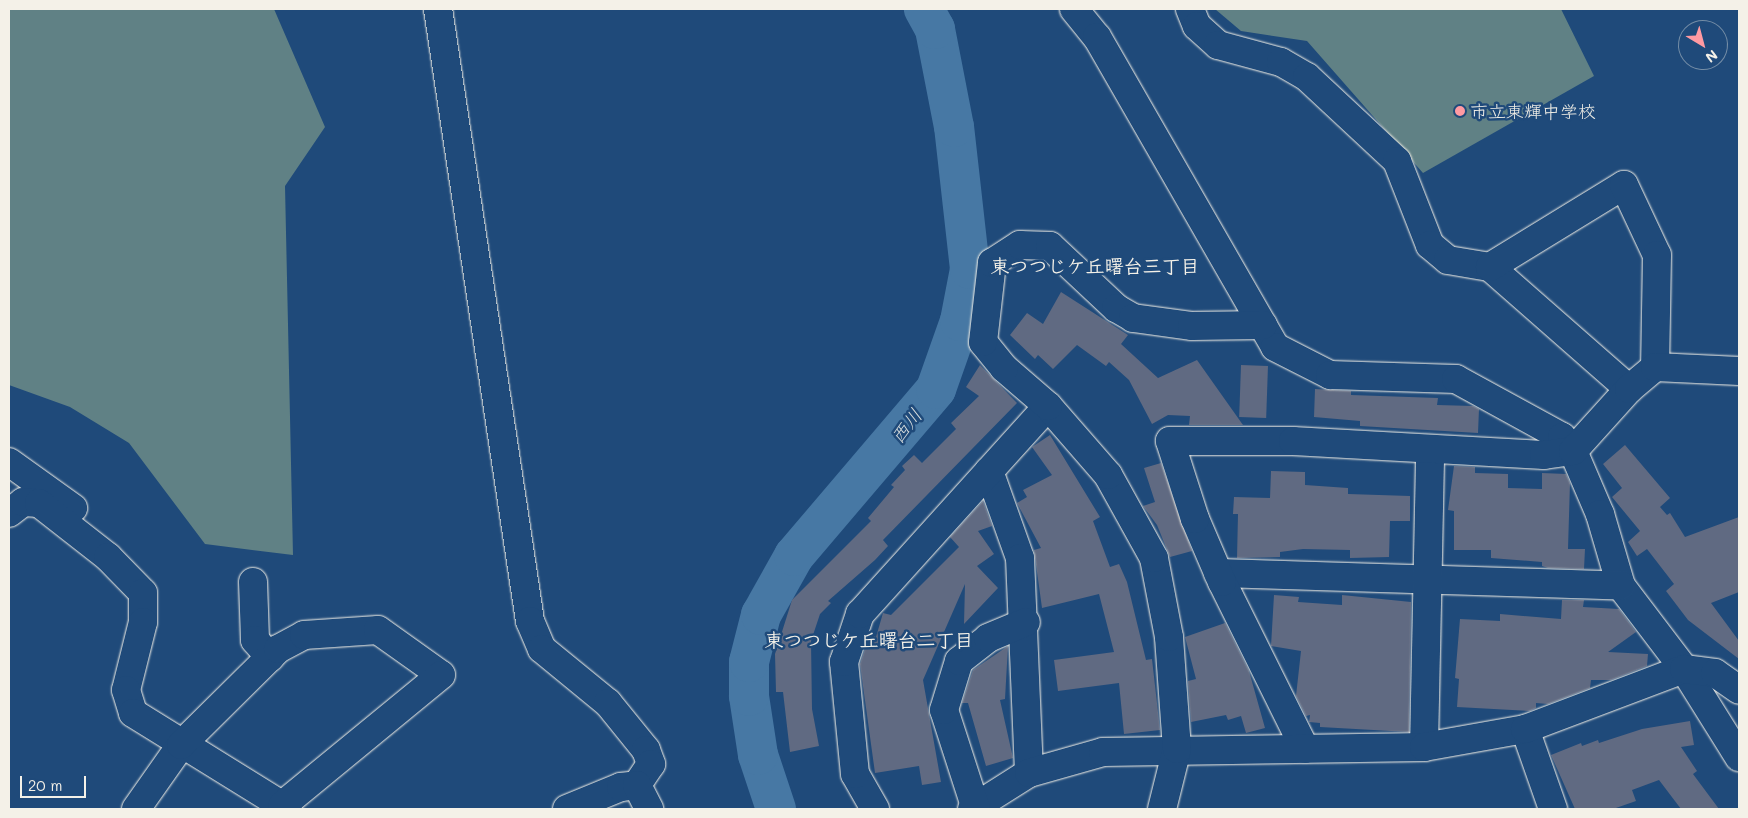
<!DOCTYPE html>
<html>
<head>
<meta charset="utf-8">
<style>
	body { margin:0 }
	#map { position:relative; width:1748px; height:818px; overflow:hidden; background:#1f4a7a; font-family:Mali,"Klee One",sans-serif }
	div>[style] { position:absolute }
	.green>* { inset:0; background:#608185 }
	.river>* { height:40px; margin:-20px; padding:0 20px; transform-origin:20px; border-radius:20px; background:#4778a4 }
	.building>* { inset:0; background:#606a82; transform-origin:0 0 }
	.roads { filter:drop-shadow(0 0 1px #f4f1e8) drop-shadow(0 0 1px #f4f1e8) }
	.minor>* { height:28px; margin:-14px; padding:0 14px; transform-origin:14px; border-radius:14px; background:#1f4a7a }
	.dots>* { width:14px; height:14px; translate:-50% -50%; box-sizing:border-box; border:2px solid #1f4a7a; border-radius:50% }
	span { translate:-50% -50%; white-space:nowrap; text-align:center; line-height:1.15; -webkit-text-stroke:5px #1f4a7a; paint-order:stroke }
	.poi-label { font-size:18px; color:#f4f1e8 }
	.left { translate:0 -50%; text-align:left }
	.neighbourhood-label { font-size:19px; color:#f4f1e8; font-weight:700 }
	.water-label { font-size:19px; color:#dadfde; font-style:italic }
	.frame { position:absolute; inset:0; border:10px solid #f4f1e8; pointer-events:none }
	.north { position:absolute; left:1678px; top:20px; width:50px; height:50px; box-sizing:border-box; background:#1f4a7a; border:1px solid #748da6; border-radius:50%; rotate:143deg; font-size:14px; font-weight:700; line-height:20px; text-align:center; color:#f4f1e8 }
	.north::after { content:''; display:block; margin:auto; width:18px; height:22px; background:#ff9aa2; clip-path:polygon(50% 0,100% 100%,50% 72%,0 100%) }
	.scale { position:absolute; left:20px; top:776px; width:66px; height:22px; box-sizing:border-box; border:2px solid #f4f1e8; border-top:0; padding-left:6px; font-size:15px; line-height:18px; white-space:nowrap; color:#f4f1e8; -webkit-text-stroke:4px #1f4a7a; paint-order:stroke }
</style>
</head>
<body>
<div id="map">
	<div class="green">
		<div style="clip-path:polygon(9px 9px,274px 9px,325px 127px,285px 186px,293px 555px,205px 544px,129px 443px,70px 407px,9px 385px)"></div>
		<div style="clip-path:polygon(1215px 9px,1561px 9px,1594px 76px,1423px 173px,1307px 41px,1241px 31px)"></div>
	</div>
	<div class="river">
		<div style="left:776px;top:809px;width:57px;rotate:-108.4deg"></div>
		<div style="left:758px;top:755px;width:60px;rotate:-98.7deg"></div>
		<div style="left:749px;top:696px;width:34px;rotate:-90deg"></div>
		<div style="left:749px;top:662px;width:49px;rotate:-75.7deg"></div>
		<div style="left:761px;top:615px;width:68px;rotate:-60.8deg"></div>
		<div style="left:794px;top:556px;width:219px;rotate:-49.6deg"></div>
		<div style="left:936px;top:389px;width:72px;rotate:-70.6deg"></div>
		<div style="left:960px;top:321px;width:53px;rotate:-79.1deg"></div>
		<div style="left:970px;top:269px;width:143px;rotate:-96.4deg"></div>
		<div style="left:954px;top:127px;width:100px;rotate:-101deg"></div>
		<div style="left:935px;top:29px;width:23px;rotate:-119deg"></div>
	</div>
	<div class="building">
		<div style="clip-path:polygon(1061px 292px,1128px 335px,1121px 344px,1158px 378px,1197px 360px,1243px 425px,1189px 425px,1190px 416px,1168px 415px,1152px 424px,1129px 380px,1109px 362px,1106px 366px,1077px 345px,1053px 369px,1038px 355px,1035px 359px,1010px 335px,1027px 313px,1043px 324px)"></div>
		<div style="clip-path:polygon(980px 365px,1017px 403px,883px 540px,888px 546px,875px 560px,828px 601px,831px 603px,820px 614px,811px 641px,812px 709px,819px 746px,790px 752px,783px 692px,776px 692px,775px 654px,792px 600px,871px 521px,868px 518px,894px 487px,891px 485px,905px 470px,902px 466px,914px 455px,922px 463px,956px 429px,951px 423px,979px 396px,966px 387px)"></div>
		<div style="left:1241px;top:365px;width:27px;height:52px;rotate:2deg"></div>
		<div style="clip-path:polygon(1315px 389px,1351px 391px,1351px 395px,1438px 398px,1437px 405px,1473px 406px,1479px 409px,1478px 433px,1360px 426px,1360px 421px,1314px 417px)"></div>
		<div style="clip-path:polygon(1050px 435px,1100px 517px,1093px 521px,1110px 567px,1119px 564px,1127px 582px,1146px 660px,1152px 659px,1160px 730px,1124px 734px,1119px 683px,1058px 691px,1054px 660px,1114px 652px,1099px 594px,1042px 608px,1034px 550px,1041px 548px,1017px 503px,1027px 497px,1023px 490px,1052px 475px,1032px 447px)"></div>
		<div style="clip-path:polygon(1625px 445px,1670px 498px,1660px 507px,1667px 515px,1670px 513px,1685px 537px,1739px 517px,1739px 592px,1711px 603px,1739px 641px,1739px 659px,1688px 620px,1666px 591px,1674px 584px,1647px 549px,1637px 556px,1628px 542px,1640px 531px,1612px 497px,1622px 488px,1603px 464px)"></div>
		<div style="clip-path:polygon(1161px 463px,1192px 551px,1170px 557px,1157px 525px,1143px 506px,1155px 502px,1144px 468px)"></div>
		<div style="clip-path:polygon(1454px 466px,1475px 467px,1475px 473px,1508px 474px,1508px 488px,1542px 489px,1542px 473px,1566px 474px,1570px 483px,1568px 549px,1585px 549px,1584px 569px,1548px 568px,1542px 566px,1542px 562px,1491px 558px,1491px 550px,1454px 550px,1454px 511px,1448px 510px)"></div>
		<div style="clip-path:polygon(1271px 471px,1305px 472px,1305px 485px,1348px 488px,1348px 494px,1410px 496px,1410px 521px,1390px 521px,1389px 557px,1350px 558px,1350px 550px,1303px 549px,1280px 552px,1280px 557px,1237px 558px,1238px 514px,1233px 514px,1234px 497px,1270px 498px)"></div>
		<div style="clip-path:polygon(983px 501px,992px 526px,978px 531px,994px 554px,977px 566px,998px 588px,964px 624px,965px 584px,923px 680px,941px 782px,922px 785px,919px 766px,875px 773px,860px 664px,870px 634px,876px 637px,883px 613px,891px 615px,959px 547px,950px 537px)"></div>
		<div style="clip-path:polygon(1274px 595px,1299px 597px,1298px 602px,1342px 605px,1342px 595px,1411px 602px,1409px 732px,1320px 727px,1320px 723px,1309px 722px,1310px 715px,1306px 716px,1296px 696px,1301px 651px,1271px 646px)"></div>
		<div style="clip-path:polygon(1562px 600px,1584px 600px,1583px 607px,1619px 609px,1636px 632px,1608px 652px,1648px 654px,1647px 666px,1611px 680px,1591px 680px,1590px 688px,1548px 704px,1536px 703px,1536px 708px,1530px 711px,1457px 707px,1459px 679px,1455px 678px,1460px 619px,1500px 621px,1500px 614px,1561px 619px)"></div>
		<div style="clip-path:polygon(1225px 623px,1249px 671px,1265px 728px,1246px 733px,1241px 716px,1228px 720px,1226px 715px,1191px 722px,1188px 681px,1196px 679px,1185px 637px)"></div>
		<div style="clip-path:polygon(1008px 646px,1005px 699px,1000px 700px,1013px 758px,986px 766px,968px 703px,962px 703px,973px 670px)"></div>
		<div style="clip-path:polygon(1690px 721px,1694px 745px,1681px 747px,1697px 771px,1693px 774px,1719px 809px,1681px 809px,1659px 780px,1632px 790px,1636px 801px,1613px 809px,1575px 809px,1551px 755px,1581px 743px,1582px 746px,1598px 740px,1599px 743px,1642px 729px)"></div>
	</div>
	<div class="roads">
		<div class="minor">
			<div style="left:438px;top:9px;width:619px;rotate:81.45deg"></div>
			<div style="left:530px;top:621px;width:30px;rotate:67deg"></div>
			<div style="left:542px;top:649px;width:85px;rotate:39.3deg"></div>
			<div style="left:608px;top:703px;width:60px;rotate:51deg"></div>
			<div style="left:646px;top:750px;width:15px;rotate:70deg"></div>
			<div style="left:651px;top:764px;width:25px;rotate:124deg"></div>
			<div style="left:1074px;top:9px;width:36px;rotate:51deg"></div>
			<div style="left:1097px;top:37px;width:357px;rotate:60.1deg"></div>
			<div style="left:1275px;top:347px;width:62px;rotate:27deg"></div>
			<div style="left:1330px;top:375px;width:126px;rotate:1.8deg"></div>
			<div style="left:1456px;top:379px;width:121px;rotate:28.7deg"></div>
			<div style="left:1562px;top:437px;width:18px;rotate:52deg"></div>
			<div style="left:1573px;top:451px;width:69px;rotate:66.8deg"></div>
			<div style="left:1600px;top:514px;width:75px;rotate:73.7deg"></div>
			<div style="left:1621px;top:586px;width:104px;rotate:52.8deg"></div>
			<div style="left:1684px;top:669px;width:104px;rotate:58deg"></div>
			<div style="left:1190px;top:9px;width:18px;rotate:68deg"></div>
			<div style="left:1197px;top:26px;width:28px;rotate:42deg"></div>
			<div style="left:1218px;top:45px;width:65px;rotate:15.1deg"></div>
			<div style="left:1281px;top:62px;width:30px;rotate:30deg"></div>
			<div style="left:1307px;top:77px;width:123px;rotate:43deg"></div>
			<div style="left:1397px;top:161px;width:90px;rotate:68.6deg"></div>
			<div style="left:1430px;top:245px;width:23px;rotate:40deg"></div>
			<div style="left:1448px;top:260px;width:43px;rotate:9.5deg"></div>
			<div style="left:1490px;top:267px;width:185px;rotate:41.3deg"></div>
			<div style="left:1490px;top:267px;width:157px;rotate:-31.5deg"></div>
			<div style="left:1624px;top:185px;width:77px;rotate:64.8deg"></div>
			<div style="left:1657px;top:255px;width:112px;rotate:91deg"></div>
			<div style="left:9px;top:462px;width:79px;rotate:35.7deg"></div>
			<div style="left:989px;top:471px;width:92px;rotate:70.4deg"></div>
			<div style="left:1020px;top:558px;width:215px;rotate:87.6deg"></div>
			<div style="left:9px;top:513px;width:18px;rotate:-38deg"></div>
			<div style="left:23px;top:502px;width:16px;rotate:4deg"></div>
			<div style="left:39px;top:503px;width:88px;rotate:38deg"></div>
			<div style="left:108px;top:557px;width:50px;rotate:45.8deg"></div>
			<div style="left:143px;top:593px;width:29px;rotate:90deg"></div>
			<div style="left:143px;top:622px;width:70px;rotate:104deg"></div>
			<div style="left:126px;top:690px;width:24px;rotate:73deg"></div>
			<div style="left:133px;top:713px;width:182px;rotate:31.8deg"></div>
			<div style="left:1218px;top:573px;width:403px;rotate:1.8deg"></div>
			<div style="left:253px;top:582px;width:58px;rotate:88deg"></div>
			<div style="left:255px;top:640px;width:23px;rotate:49deg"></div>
			<div style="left:1525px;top:729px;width:85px;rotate:70.7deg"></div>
			<div style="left:1424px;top:747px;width:298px;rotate:-88.8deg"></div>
			<div style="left:1305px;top:749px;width:186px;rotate:-116.4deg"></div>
			<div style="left:1222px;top:582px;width:69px;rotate:-113.2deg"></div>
			<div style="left:1195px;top:519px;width:82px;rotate:-107.8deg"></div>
			<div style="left:1170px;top:441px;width:123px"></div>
			<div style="left:1293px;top:441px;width:251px;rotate:3.2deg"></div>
			<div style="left:1544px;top:455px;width:29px;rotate:-8deg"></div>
			<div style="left:1573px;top:451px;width:84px;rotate:-47.9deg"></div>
			<div style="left:1629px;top:389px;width:34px;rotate:-40deg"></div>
			<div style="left:1655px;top:367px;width:84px;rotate:2.7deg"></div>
			<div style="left:136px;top:809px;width:78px;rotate:-54.9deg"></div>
			<div style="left:181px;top:745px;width:136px;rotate:-44.7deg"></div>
			<div style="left:278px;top:649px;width:30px;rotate:-28deg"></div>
			<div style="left:304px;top:635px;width:74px;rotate:-3.9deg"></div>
			<div style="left:378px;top:630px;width:77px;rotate:35.5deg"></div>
			<div style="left:441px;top:675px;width:205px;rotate:140.6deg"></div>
			<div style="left:567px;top:809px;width:58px;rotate:-22.2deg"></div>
			<div style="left:621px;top:787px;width:16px;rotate:-7deg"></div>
			<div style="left:637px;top:785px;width:27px;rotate:63deg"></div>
			<div style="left:875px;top:809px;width:40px;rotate:-119.7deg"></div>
			<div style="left:855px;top:774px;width:113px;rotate:-95.6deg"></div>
			<div style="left:844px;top:662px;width:51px;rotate:-71.6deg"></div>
			<div style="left:860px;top:614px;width:280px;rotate:-47.9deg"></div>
			<div style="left:972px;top:809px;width:67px;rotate:-32.3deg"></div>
			<div style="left:1029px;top:773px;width:77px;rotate:-15.8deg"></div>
			<div style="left:1103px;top:752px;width:321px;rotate:-0.9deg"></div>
			<div style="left:1424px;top:747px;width:103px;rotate:-10.1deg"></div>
			<div style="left:1525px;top:729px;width:170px;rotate:-20.7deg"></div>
			<div style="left:1684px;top:669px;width:31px;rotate:7deg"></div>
			<div style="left:1715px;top:673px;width:29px;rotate:35deg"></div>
			<div style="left:976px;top:809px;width:104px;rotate:-107.9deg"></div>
			<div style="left:944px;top:710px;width:51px;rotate:-73deg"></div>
			<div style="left:959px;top:661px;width:37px;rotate:-38deg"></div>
			<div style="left:988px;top:638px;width:41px;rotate:-22.8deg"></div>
			<div style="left:1162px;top:809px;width:62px;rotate:-76deg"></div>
			<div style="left:1177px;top:749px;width:112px;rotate:-94.1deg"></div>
			<div style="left:1169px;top:637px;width:80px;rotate:-100.8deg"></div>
			<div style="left:1154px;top:558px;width:95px;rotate:-119deg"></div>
			<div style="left:1108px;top:475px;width:91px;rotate:-131deg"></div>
			<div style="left:1048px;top:406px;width:58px;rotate:-139.2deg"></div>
			<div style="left:1004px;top:368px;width:33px;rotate:-129deg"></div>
			<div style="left:983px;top:342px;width:80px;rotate:-83.5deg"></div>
			<div style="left:992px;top:263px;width:33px;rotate:-33deg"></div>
			<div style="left:1020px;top:245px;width:30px;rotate:2deg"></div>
			<div style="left:1050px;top:246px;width:91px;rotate:43.2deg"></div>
			<div style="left:1116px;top:308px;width:20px;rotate:30deg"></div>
			<div style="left:1133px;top:318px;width:60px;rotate:7.7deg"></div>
			<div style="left:1192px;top:326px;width:71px;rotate:-0.8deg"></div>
		</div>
	</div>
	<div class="dots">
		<div style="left:1460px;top:111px;background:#ff9aa2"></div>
	</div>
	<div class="poi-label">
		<span class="left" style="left:1470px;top:111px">市立東輝中学校</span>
	</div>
	<div class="neighbourhood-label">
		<span style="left:1095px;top:266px">東つつじケ丘曙台三丁目</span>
		<span style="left:869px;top:640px">東つつじケ丘曙台二丁目</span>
	</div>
	<div class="water-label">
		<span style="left:906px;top:426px;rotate:-52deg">西川</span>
	</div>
	<div class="frame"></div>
	<div class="north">N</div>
	<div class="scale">20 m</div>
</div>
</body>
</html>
